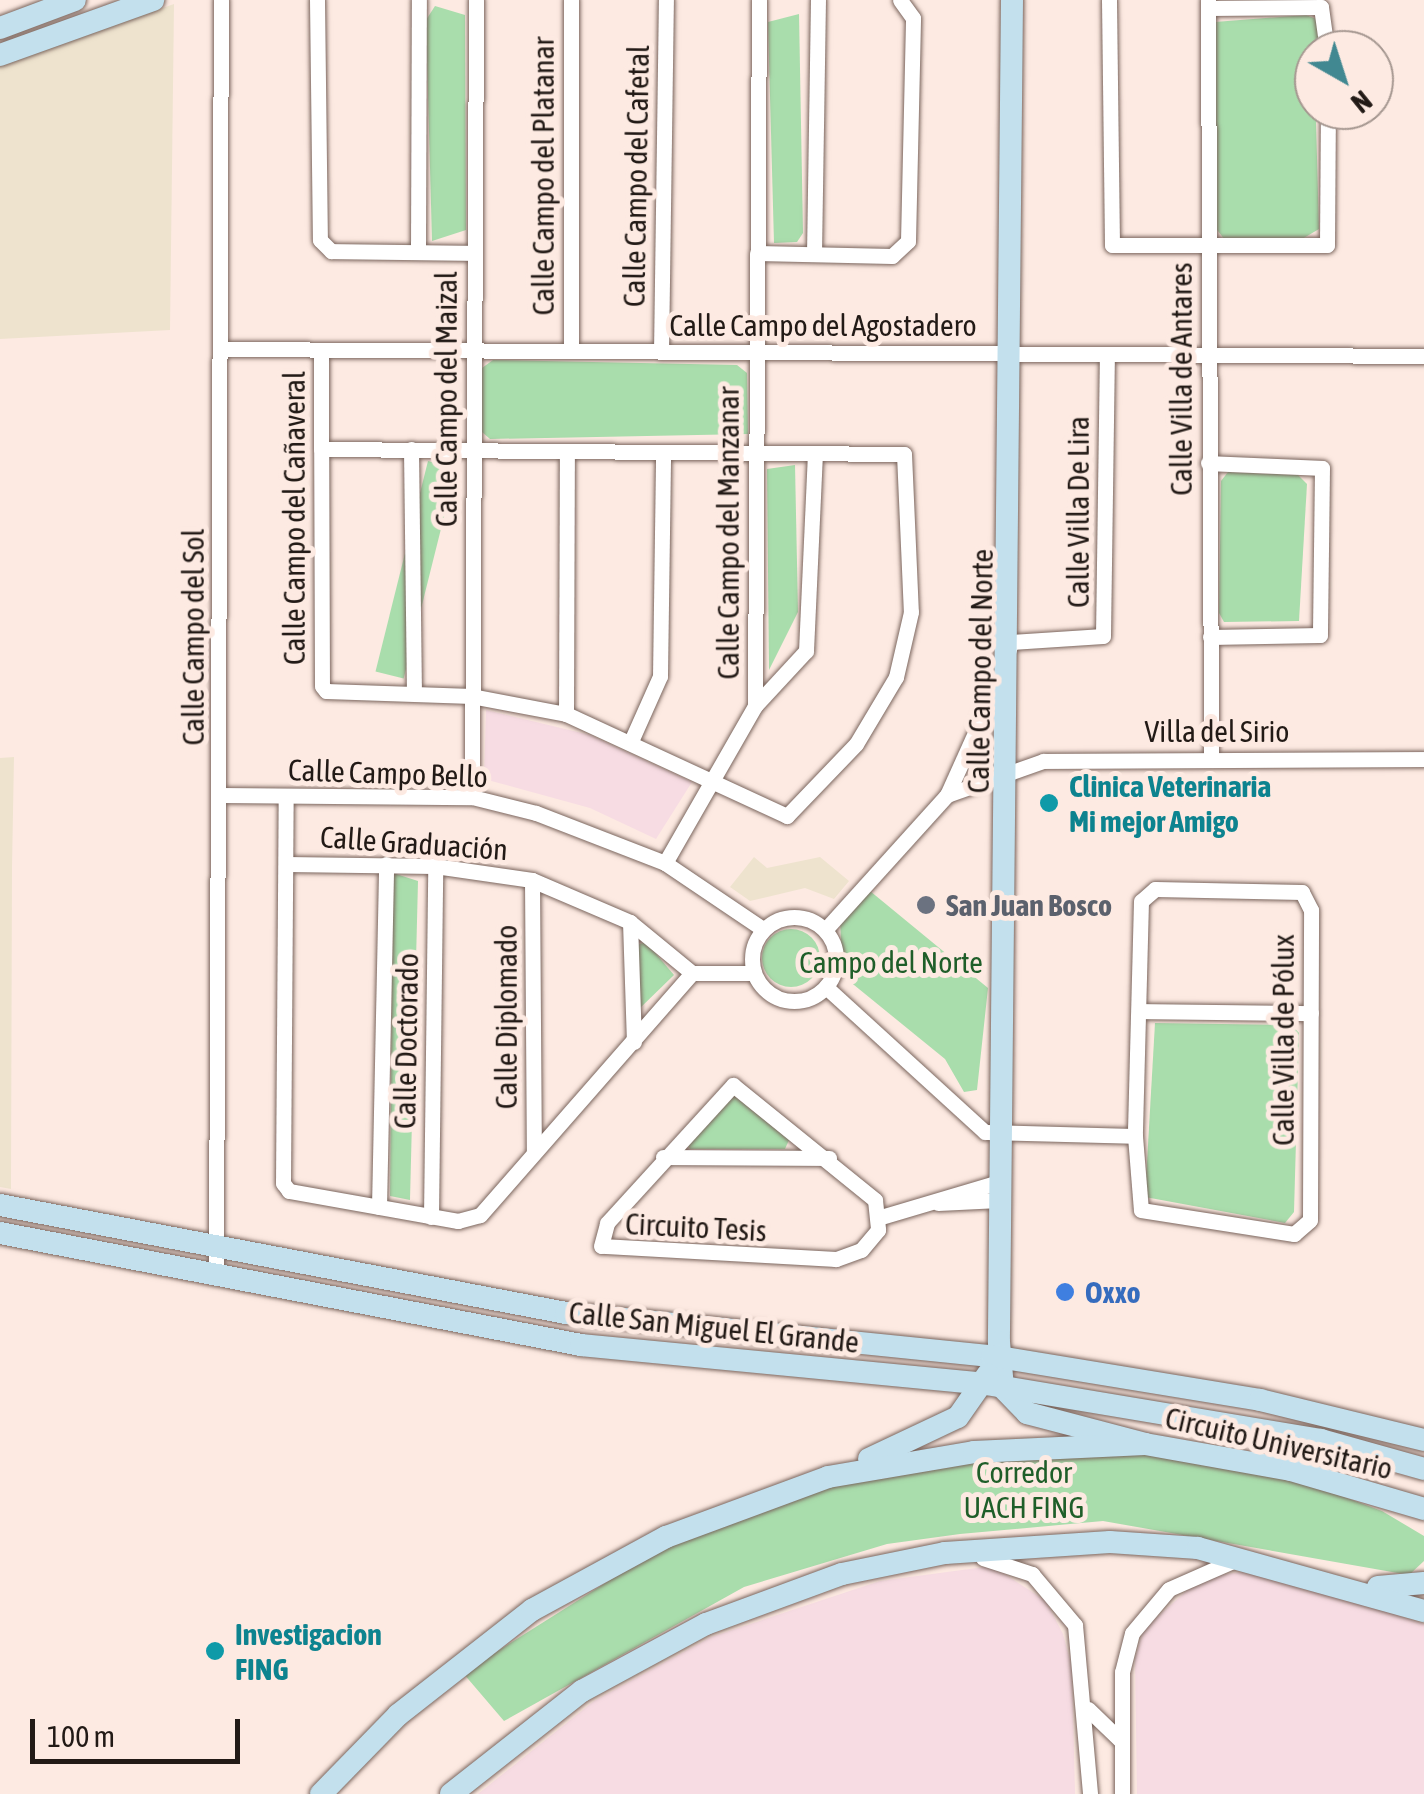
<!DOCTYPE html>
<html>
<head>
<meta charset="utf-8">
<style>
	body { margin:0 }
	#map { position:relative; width:1424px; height:1794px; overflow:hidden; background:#fdeae2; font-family:"Asap Condensed",sans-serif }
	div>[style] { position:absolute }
	.commercial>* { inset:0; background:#eee3ce }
	.education>* { inset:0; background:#f7dce3 }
	.green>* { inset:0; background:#a9ddac; transform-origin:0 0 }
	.round { border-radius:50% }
	.roads { filter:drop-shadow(0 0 2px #7a655d) drop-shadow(0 0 2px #7a655d) }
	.street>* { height:15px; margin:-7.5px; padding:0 7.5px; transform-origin:7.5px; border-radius:7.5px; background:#fff }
	.street>.ring { margin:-7.5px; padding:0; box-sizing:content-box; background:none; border:15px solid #fff; border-radius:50% }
	.secondary>* { height:22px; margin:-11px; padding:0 11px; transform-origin:11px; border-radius:11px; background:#c3e0ed }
	.dots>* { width:28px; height:28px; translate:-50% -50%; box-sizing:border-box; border:5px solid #fdeae2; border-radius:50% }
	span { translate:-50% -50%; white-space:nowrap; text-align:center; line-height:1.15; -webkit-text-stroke:10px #fdeae2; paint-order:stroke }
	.street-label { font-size:30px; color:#221a16 }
	.culture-label { font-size:30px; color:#0d838f; font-weight:700 }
	.left { translate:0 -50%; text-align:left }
	.worship-label { font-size:30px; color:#5b616d; font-weight:700 }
	.park-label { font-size:30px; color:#1f5e29 }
	.shop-label { font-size:30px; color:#366cbe; font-weight:700 }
	.north { position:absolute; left:1294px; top:30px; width:100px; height:100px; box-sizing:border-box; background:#fdeae2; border:2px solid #a59790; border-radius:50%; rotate:141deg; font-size:28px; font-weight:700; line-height:40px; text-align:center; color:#221a16 }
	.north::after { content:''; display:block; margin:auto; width:35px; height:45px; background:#418891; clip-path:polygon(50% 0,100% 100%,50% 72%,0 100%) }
	.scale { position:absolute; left:30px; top:1719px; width:210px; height:45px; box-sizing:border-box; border:5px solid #221a16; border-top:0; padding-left:12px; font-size:30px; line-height:35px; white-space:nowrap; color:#221a16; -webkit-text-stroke:8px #fdeae2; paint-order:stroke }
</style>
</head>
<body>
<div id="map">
	<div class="commercial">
		<div style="clip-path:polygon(174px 4px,170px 330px,0 339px,0 65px)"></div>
		<div style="clip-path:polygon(14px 757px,12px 867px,11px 1189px,0 1187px,0 758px)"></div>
		<div style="clip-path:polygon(754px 857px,767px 868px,820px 857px,849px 881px,834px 899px,805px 888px,750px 901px,730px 887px)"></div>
	</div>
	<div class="education">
		<div style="clip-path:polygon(486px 710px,590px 735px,692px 782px,656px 839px,590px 808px,484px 779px)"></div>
		<div style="clip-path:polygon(992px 1566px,1046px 1601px,1063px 1634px,1072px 1668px,1075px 1794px,478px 1794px,594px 1701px,711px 1637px,880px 1581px)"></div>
		<div style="clip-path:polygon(1260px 1570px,1424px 1624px,1424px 1794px,1137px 1794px,1135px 1658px,1144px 1629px,1202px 1577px)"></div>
	</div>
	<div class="green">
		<div style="clip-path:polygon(435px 6px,465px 15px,466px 230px,432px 241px,426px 20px)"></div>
		<div style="clip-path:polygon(799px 14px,803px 233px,797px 242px,774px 243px,768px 22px)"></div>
		<div style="clip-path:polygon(1306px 15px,1319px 20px,1322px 50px,1314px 50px,1319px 229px,1297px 242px,1225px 240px,1214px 226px,1215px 22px)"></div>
		<div style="clip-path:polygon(493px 360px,737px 365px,747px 373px,748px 434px,490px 439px,482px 432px,482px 368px)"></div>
		<div style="left:428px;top:461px;width:29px;height:217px;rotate:14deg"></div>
		<div style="clip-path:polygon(795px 465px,798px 612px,769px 670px,767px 469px)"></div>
		<div style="clip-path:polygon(1228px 472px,1298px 475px,1307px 484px,1299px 621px,1224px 622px,1219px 613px,1221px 481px)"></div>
		<div style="clip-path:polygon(393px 873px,418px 881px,410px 1200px,390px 1196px)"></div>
		<div style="clip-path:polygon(870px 891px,988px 988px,977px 1090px,964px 1092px,945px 1059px,843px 976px,840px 921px)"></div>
		<div class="round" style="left:762px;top:929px;width:58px;height:58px"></div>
		<div style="clip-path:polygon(646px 942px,674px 975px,638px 1010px,637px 945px)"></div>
		<div style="clip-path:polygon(1155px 1023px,1292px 1025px,1299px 1033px,1294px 1212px,1285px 1223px,1145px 1197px)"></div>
		<div style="clip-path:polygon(731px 1093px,789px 1140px,785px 1149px,690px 1149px,686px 1143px)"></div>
		<div style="clip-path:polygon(1142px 1452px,1277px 1472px,1382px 1511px,1424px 1536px,1424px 1561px,1409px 1575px,1103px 1521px,960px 1534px,887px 1544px,744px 1587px,504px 1721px,463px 1673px,672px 1541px,849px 1479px,963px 1457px)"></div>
	</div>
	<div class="roads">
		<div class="street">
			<div style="left:317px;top:0;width:240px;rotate:89.3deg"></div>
			<div style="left:320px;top:240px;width:16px;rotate:45deg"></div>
			<div style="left:331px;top:251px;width:143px;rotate:0.8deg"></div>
			<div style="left:571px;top:0;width:351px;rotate:90deg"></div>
			<div style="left:1109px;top:0;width:245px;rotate:89.3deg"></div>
			<div style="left:1112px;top:245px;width:215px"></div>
			<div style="left:1327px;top:245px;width:135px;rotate:-89.6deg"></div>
			<div style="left:1208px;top:0;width:758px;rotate:89.77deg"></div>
			<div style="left:1208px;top:8px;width:113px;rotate:-0.5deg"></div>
			<div style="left:1321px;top:7px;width:43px;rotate:82.1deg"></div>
			<div style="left:418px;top:252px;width:252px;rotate:-89.8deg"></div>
			<div style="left:757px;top:253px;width:135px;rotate:1.3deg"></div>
			<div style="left:892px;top:256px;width:22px;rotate:-43deg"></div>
			<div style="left:908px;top:241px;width:223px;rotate:-88.7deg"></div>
			<div style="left:913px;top:18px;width:22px;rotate:-126deg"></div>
			<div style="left:814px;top:254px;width:254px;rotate:-89.1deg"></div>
			<div style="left:222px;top:349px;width:1202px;rotate:0.33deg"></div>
			<div style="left:661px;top:352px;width:352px;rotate:-89.2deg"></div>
			<div style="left:321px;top:449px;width:583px;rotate:0.49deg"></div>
			<div style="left:904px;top:454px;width:158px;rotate:87.5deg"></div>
			<div style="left:911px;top:612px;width:67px;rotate:103deg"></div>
			<div style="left:896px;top:677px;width:78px;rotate:120.8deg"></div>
			<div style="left:856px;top:744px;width:100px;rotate:133.8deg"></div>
			<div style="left:787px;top:816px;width:243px;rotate:-155.2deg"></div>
			<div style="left:566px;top:714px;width:96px;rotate:-169.2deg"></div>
			<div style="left:472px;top:696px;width:146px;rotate:-178deg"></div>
			<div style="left:326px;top:691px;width:6px;rotate:-129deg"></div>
			<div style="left:322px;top:686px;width:237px;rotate:-90.2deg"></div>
			<div style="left:321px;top:449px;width:99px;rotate:-90deg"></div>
			<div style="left:411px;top:449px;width:244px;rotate:89.3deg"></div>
			<div style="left:1208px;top:463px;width:114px;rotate:2.5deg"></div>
			<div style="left:1322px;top:468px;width:167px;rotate:90.7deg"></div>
			<div style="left:1320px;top:635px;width:110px;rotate:179deg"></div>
			<div style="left:1007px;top:656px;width:15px;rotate:-74deg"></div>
			<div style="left:1011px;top:642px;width:92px;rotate:-3.7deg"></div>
			<div style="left:1103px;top:636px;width:282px;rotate:-89.2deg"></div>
			<div style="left:755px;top:706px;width:706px;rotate:-89.68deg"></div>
			<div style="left:566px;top:714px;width:262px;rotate:-89.8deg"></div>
			<div style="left:632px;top:739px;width:69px;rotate:-66deg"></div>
			<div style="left:660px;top:676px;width:223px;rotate:-89.2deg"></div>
			<div style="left:221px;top:795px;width:251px;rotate:0.5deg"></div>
			<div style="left:472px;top:797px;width:66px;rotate:14deg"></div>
			<div style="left:536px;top:813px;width:138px;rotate:21.2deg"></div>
			<div style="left:665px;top:863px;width:118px;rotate:34deg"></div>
			<div style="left:947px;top:795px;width:102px;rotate:-19.5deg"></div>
			<div style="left:1043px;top:761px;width:381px;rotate:-0.3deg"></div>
			<div style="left:472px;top:797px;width:797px;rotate:-89.71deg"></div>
			<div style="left:665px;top:863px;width:181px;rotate:-60.2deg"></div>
			<div style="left:755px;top:706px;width:75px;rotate:-47.2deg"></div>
			<div style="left:806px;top:651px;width:197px;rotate:-87.4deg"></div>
			<div style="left:286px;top:864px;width:149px;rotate:0.8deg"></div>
			<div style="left:435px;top:866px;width:98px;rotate:8.2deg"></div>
			<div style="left:532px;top:880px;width:107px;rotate:23.2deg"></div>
			<div style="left:630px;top:922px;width:80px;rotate:39.4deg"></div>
			<div style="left:692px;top:973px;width:322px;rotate:131.2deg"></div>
			<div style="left:480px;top:1215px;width:23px;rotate:165deg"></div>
			<div style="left:458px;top:1221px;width:172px;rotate:-169.9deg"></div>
			<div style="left:289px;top:1191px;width:10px;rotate:-127deg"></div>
			<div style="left:283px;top:1183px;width:387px;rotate:-89.6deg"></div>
			<div style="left:532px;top:880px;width:273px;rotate:89.6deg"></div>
			<div class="ring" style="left:752px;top:917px;width:69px;height:69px"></div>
			<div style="left:630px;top:922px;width:120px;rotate:88.1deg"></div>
			<div style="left:825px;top:930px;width:182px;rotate:-47.9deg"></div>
			<div style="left:947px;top:795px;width:129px;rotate:-65.8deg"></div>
			<div style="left:692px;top:973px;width:62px"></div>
			<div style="left:826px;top:987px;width:215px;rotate:42.4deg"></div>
			<div style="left:985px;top:1132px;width:150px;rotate:1.5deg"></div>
			<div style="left:1135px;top:1136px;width:74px;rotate:85.4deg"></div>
			<div style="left:1141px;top:1210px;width:155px;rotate:8.9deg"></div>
			<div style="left:1294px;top:1234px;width:21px;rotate:-41deg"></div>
			<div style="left:1310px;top:1220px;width:310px;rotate:-89.8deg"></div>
			<div style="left:1311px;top:910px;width:20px;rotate:-117deg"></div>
			<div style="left:1302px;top:892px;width:147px;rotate:-178.8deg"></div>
			<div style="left:1155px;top:889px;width:18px;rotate:139deg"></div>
			<div style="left:1141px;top:901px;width:235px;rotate:91.5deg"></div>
			<div style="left:1141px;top:1011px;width:170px;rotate:0.7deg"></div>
			<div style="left:733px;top:1085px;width:183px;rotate:39deg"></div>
			<div style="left:875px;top:1200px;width:30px;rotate:84deg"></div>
			<div style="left:878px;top:1230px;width:26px;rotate:130deg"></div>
			<div style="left:861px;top:1250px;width:27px;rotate:160deg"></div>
			<div style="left:836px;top:1259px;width:235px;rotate:-176.8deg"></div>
			<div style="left:601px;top:1246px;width:24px;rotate:-75deg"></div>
			<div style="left:607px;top:1223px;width:187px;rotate:-47.6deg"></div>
			<div style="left:663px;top:1157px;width:166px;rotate:0.3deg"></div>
			<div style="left:938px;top:1203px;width:61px;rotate:-2.8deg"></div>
			<div style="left:379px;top:1207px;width:343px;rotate:-88.8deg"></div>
			<div style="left:431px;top:1217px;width:351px;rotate:-89.3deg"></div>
			<div style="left:881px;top:1217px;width:123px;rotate:-16.5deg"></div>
			<div style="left:216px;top:1274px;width:1274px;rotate:-89.78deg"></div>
			<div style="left:983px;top:1558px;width:52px;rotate:18.1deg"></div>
			<div style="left:1032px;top:1574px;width:67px;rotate:49.9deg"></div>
			<div style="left:1075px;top:1625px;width:170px;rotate:84.9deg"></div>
			<div style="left:1088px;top:1709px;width:47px;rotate:44.1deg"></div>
			<div style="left:1122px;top:1794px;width:122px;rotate:-90deg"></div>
			<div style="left:1122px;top:1672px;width:40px;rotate:-75.6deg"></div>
			<div style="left:1132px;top:1633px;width:57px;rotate:-49.9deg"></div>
			<div style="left:1169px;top:1589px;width:70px;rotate:-23.6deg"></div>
		</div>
		<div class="secondary">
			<div style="left:1012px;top:0;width:1342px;rotate:90.56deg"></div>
			<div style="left:999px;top:1342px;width:46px;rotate:85deg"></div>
			<div style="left:1003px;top:1388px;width:35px;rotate:46deg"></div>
			<div style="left:1027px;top:1413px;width:122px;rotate:14.7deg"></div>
			<div style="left:0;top:28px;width:80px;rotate:-20.5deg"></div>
			<div style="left:0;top:55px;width:163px;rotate:-19.8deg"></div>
			<div style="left:0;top:1205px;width:576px;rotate:10.8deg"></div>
			<div style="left:566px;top:1313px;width:428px;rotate:5.8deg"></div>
			<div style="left:992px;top:1356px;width:272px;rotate:9.3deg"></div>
			<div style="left:1260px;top:1400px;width:169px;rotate:13.7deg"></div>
			<div style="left:0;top:1233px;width:592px;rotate:10.91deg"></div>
			<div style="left:581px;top:1345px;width:407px;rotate:5.5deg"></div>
			<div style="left:986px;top:1384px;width:340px;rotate:9.5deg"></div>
			<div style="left:1321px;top:1440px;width:107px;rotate:15.7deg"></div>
			<div style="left:869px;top:1459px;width:98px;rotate:-25.3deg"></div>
			<div style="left:958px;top:1417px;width:52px;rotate:-55.1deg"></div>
			<div style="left:1378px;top:1587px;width:46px;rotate:-5deg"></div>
			<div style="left:321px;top:1794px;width:110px;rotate:-45.7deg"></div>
			<div style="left:398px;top:1715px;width:170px;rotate:-38.1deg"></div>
			<div style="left:532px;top:1610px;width:153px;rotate:-28.6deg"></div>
			<div style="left:666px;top:1537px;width:173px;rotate:-20.3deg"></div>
			<div style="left:828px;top:1477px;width:148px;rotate:-9.7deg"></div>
			<div style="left:974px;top:1452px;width:171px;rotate:-2.7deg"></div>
			<div style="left:1145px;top:1444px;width:148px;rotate:10.1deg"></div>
			<div style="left:1291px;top:1470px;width:139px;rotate:16.3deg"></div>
			<div style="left:451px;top:1794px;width:167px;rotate:-38.2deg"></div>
			<div style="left:582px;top:1691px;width:141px;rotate:-28.4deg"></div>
			<div style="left:706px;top:1624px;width:145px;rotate:-20.2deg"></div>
			<div style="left:842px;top:1574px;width:105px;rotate:-11.5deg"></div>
			<div style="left:945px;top:1553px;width:165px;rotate:-3.8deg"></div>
			<div style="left:1110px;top:1542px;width:88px;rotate:3.9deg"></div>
			<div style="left:1198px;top:1548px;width:235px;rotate:15.6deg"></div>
		</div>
	</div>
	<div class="dots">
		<div style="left:1049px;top:803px;background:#0f9aa8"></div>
		<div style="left:926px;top:905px;background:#6b7280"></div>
		<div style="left:1065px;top:1292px;background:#3f7fe0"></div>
		<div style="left:215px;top:1651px;background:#0f9aa8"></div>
	</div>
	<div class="street-label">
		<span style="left:543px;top:176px;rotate:-90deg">Calle Campo del Platanar</span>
		<span style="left:636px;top:176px;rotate:-89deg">Calle Campo del Cafetal</span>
		<span style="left:823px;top:325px">Calle Campo del Agostadero</span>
		<span style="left:1181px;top:379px;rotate:-90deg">Calle Villa de Antares</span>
		<span style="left:446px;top:399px;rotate:-90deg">Calle Campo del Maizal</span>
		<span style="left:1078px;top:512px;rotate:-90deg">Calle Villa De Lira</span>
		<span style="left:294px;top:518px;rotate:-90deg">Calle Campo del Cañaveral</span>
		<span style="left:728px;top:533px;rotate:-90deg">Calle Campo del Manzanar</span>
		<span style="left:193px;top:637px;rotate:-90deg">Calle Campo del Sol</span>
		<span style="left:980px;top:671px;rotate:-89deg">Calle Campo del Norte</span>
		<span style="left:1217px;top:731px">Villa del Sirio</span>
		<span style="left:388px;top:773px;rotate:2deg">Calle Campo Bello</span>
		<span style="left:414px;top:843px;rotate:4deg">Calle Graduación</span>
		<span style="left:506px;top:1017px;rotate:-90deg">Calle Diplomado</span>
		<span style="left:1283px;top:1040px;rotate:-90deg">Calle Villa de Pólux</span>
		<span style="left:406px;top:1041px;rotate:-89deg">Calle Doctorado</span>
		<span style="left:696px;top:1227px;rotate:3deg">Circuito Tesis</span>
		<span style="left:714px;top:1327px;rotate:6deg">Calle San Miguel El Grande</span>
		<span style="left:1279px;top:1443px;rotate:13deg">Circuito Universitario</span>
	</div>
	<div class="culture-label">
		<span class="left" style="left:1069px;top:803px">Clinica Veterinaria<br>Mi mejor Amigo</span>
		<span class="left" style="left:235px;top:1651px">Investigacion<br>FING</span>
	</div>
	<div class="worship-label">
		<span class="left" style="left:946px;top:905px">San Juan Bosco</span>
	</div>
	<div class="park-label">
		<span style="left:891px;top:962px">Campo del Norte</span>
		<span style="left:1024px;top:1489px">Corredor<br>UACH FING</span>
	</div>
	<div class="shop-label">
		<span class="left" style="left:1085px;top:1292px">Oxxo</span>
	</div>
	<div class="north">N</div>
	<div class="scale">100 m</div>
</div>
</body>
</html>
